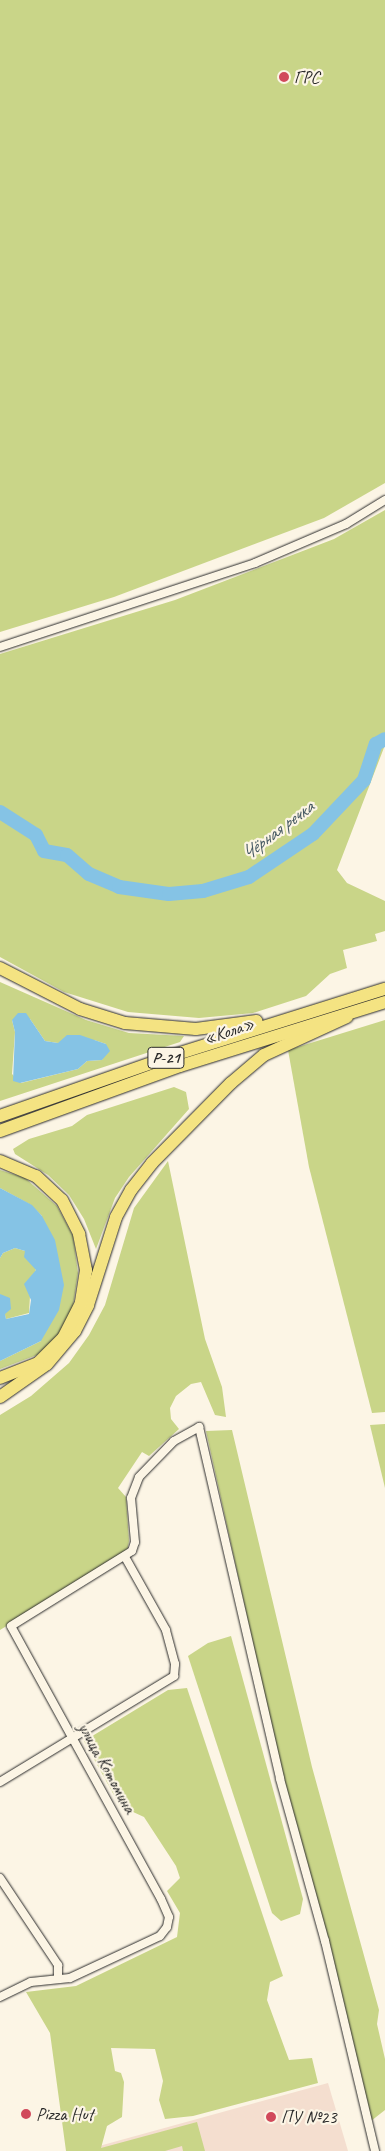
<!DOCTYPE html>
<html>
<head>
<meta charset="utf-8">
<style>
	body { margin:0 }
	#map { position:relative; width:385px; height:2151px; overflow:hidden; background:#fcf5e5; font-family:Caveat,sans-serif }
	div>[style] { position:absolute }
	.built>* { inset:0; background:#f4decf }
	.green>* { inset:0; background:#c9d588 }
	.water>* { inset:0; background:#85c3e5 }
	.river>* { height:14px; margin:-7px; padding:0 7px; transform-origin:7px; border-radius:7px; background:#85c3e5 }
	.roads { filter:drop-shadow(0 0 1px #2b2b2b) drop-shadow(0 0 1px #2b2b2b) }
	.minor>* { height:8px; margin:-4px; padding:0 4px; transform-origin:4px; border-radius:4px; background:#fcf5e5 }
	.primary>* { height:12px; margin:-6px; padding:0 6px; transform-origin:6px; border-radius:6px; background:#f4e382 }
	.trunk>* { height:12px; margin:-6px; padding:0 6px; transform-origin:6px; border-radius:6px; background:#f4e382 }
	.dots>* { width:14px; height:14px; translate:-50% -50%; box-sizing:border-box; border:2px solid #fcf5e5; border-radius:50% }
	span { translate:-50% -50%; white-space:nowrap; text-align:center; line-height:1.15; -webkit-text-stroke:4.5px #fcf5e5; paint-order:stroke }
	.shield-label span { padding:1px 4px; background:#fcf5e5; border:1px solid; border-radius:4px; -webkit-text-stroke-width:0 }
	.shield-label { font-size:16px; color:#2b2b2b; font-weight:700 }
	.poi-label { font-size:18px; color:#2b2b2b }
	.left { translate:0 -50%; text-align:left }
	.street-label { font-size:18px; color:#2b2b2b }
	.water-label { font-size:19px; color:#465963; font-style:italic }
</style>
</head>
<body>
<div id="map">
	<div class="built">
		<div style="clip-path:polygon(328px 2083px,348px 2151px,81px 2151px)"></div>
	</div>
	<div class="green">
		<div style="clip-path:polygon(0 0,385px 0,385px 483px,324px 518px,114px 597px,0 632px)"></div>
		<div style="clip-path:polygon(385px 510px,385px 745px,337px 870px,347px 883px,385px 901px,385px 931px,375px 934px,377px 941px,343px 950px,347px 968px,330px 974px,306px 996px,253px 1013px,199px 1018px,128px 1012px,64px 992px,0 957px,0 654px,175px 600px,334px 539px)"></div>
		<div style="clip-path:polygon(evenodd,0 982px,86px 1020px,129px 1033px,184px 1036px,180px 1042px,0 1101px,0 982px,30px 1019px,45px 1041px,58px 1043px,94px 1040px,106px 1044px,102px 1060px,87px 1061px,78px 1069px,21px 1083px,12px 1074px,15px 1032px,12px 1020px,30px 1019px)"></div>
		<div style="clip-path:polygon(385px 1020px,385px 1412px,372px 1413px,309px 1167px,288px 1050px)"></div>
		<div style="clip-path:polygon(174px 1087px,186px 1092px,189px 1109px,129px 1177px,115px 1198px,96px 1249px,84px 1219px,69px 1195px,48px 1175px,15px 1154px,13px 1149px,29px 1139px,72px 1126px,87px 1115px)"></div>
		<div style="clip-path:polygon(168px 1161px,205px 1339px,222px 1387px,226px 1417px,215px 1415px,201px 1382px,191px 1384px,176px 1396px,170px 1408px,171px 1419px,179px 1429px,149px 1456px,142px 1452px,118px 1488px,126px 1497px,129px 1541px,127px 1552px,0 1630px,0 1415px,31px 1396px,69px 1363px,89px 1335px,105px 1305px,134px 1208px)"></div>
		<div style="clip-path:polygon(0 1170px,25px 1178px,57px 1206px,73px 1236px,78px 1273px,73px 1306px,60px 1334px,37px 1355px,0 1369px,0 1361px,41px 1341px,42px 1216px,31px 1205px,0 1188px)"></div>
		<div style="clip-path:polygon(15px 1248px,25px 1251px,36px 1270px,31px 1279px,29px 1313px,6px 1319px,0 1294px,0 1258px,3px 1253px)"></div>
		<div style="clip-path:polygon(385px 1424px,385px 1488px,370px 1425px)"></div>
		<div style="clip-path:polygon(232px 1430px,312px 1767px,379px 2010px,377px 2024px,385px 2059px,385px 2110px,371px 2121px,283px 1779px,206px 1431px)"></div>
		<div style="clip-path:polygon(231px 1636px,303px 1899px,300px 1914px,281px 1921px,272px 1913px,188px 1656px,208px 1643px)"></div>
		<div style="clip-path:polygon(187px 1688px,283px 1976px,270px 1982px,267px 2000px,289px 2060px,312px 2058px,318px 2083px,193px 2116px,165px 2119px,159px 2100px,163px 2081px,155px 2049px,111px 2048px,115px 2071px,121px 2073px,124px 2082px,122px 2117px,107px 2126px,101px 2148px,197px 2122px,205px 2151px,183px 2151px,182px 2146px,165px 2151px,66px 2151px,50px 2033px,26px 1992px,76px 1986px,177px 1937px,180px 1913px,167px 1891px,180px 1878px,176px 1866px,144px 1817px,120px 1806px,84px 1741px,168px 1690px)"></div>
	</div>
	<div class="water">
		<div style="clip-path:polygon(18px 1013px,26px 1013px,45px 1041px,58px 1043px,67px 1035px,80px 1035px,106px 1044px,110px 1051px,102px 1060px,87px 1061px,78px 1069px,20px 1083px,13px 1081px,15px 1032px,12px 1020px)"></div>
		<div style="clip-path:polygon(0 1188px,32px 1205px,42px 1216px,55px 1240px,64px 1285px,59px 1310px,41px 1341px,0 1361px,0 1294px,10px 1298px,11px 1309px,5px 1314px,6px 1319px,29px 1314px,31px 1300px,24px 1284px,36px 1270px,24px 1257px,25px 1251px,15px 1248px,3px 1253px,0 1258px)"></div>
	</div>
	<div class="river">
		<div style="left:0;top:812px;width:43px;rotate:32.6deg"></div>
		<div style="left:36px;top:835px;width:18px;rotate:63deg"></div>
		<div style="left:44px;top:851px;width:23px;rotate:10deg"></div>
		<div style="left:67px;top:855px;width:29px;rotate:41deg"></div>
		<div style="left:89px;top:874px;width:33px;rotate:23deg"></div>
		<div style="left:119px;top:887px;width:50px;rotate:8deg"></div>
		<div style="left:169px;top:894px;width:34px;rotate:-5deg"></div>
		<div style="left:203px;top:891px;width:48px;rotate:-16.9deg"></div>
		<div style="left:249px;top:877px;width:77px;rotate:-33.9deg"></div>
		<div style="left:313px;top:834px;width:74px;rotate:-46.6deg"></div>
		<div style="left:364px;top:780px;width:38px;rotate:-72deg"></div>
		<div style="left:376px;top:744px;width:10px;rotate:-29deg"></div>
	</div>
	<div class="roads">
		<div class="minor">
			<div style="left:0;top:647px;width:268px;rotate:-18.2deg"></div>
			<div style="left:255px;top:563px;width:99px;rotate:-23.2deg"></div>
			<div style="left:346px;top:524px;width:46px;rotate:-31.6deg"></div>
			<div style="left:0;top:1782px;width:204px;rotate:-31.3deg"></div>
			<div style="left:174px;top:1676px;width:12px;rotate:-85deg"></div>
			<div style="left:175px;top:1664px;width:35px;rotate:-105deg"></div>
			<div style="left:166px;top:1630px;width:84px;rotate:-119.3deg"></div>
			<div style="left:0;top:1878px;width:105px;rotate:56.3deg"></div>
			<div style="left:58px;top:1965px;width:14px;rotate:90deg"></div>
			<div style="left:0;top:1997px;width:34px;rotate:-26deg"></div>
			<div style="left:31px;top:1982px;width:39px;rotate:-6deg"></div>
			<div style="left:70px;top:1978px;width:99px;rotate:-25deg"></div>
			<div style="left:160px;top:1936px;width:11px;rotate:-52deg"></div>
			<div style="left:167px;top:1927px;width:10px;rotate:-79deg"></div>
			<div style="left:169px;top:1917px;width:20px;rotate:-114deg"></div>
			<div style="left:161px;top:1899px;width:311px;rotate:-118.8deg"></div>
			<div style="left:11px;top:1626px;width:142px;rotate:-31.8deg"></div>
			<div style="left:132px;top:1551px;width:9px;rotate:-72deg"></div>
			<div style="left:135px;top:1542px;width:44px;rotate:-95.2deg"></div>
			<div style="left:131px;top:1498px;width:22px;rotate:-69deg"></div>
			<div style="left:139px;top:1477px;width:50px;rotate:-45.8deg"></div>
			<div style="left:174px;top:1441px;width:29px;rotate:-29deg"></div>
			<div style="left:199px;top:1427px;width:361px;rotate:77deg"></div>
			<div style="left:280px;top:1779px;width:168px;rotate:74.5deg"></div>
			<div style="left:325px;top:1941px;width:216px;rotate:76.6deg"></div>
		</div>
		<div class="primary">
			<div style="left:0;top:1397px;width:57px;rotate:-35.1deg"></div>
			<div style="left:47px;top:1364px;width:43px;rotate:-49.7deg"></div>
			<div style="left:75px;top:1331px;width:29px;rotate:-63deg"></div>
			<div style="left:88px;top:1305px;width:92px;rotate:-72.3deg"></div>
			<div style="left:116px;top:1217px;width:31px;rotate:-61deg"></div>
			<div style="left:131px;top:1190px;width:34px;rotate:-52deg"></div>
			<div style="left:152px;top:1163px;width:112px;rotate:-45.4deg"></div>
			<div style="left:231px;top:1083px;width:43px;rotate:-40.3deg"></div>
			<div style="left:264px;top:1055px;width:91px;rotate:-24.6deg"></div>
		</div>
		<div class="trunk">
			<div style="left:0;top:968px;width:90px;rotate:27.1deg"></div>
			<div style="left:80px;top:1009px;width:47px;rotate:17.3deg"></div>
			<div style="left:125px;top:1023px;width:71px;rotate:4.8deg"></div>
			<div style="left:196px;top:1029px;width:61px;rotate:-7.6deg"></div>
			<div style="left:0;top:1116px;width:188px;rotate:-19.3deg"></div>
			<div style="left:177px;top:1054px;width:218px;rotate:-17.4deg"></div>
			<div style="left:0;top:1131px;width:191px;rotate:-19.9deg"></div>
			<div style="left:180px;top:1066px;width:215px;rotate:-17.3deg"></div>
			<div style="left:0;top:1161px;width:39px;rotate:23deg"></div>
			<div style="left:36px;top:1176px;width:35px;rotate:43deg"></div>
			<div style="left:62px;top:1200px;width:38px;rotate:63deg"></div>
			<div style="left:79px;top:1234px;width:37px;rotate:79deg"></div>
			<div style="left:86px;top:1270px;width:33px;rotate:99deg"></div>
			<div style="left:81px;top:1303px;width:39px;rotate:117deg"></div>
			<div style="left:63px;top:1338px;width:35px;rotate:135deg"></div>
			<div style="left:38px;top:1363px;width:41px;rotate:158.5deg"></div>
		</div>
	</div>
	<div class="dots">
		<div style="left:284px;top:77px;background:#d1495b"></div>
		<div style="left:26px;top:2114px;background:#d1495b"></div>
		<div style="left:271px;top:2117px;background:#d1495b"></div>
	</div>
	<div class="shield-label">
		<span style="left:166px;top:1058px">Р-21</span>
	</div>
	<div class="poi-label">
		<span class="left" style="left:294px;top:77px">ГРС</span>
		<span class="left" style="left:36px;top:2114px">Pizza Hut</span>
		<span class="left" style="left:281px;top:2117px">ПУ №23</span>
	</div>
	<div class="street-label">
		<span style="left:229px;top:1031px;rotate:-18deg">«Кола»</span>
		<span style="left:107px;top:1768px;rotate:61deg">улица Котомина</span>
	</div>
	<div class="water-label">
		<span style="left:278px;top:831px;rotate:-37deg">Чёрная речка</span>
	</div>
</div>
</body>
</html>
